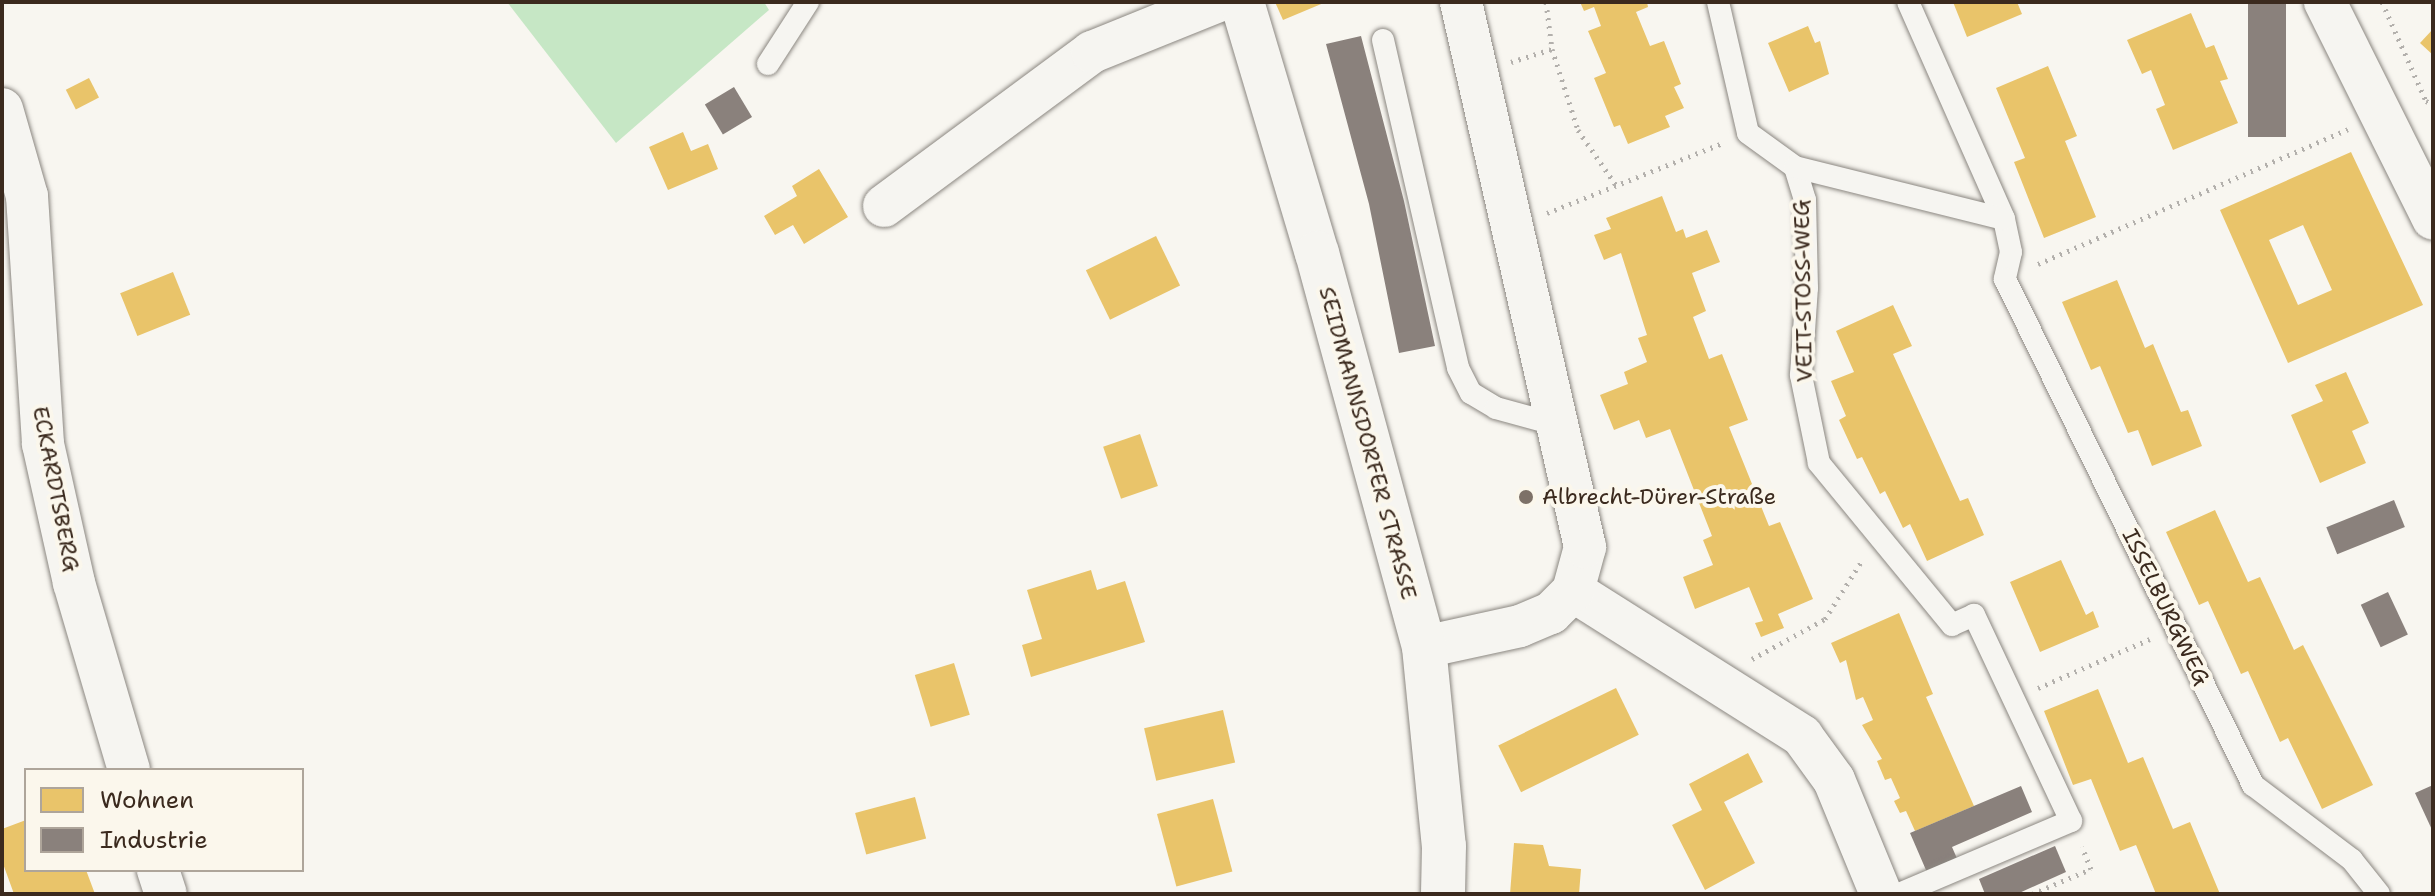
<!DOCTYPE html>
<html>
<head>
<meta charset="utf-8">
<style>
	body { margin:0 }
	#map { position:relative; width:2435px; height:896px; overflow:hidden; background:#f8f6f0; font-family:"Shantell Sans",sans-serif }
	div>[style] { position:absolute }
	.green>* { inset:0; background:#c6e7c5 }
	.homes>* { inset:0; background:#e9c46a; transform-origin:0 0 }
	.industry>* { inset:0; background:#8a817c; transform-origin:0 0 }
	.path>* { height:5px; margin-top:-2.5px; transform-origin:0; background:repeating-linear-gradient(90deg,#b3b0ac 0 2px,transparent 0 8px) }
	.roads { filter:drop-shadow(0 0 2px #8b8781) drop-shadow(0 0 2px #8b8781) }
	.service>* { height:22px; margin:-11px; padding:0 11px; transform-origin:11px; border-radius:11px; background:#f6f5f1 }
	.minor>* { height:42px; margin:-21px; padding:0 21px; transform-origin:21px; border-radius:21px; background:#f6f5f1 }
	.tertiary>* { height:44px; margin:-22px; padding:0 22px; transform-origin:22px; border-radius:22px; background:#f6f5f1 }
	.dots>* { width:22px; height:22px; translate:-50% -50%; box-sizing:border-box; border:4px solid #fbf7ec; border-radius:50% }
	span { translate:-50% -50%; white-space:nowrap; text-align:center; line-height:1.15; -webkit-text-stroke:8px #fbf7ec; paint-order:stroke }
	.street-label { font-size:22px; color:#3b2a1e }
	.poi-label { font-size:22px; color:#3b2a1e }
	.left { translate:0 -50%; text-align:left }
	.frame { position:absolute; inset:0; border:4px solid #3b2a1e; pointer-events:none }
	.legend { position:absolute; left:24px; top:768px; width:280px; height:104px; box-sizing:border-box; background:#fbf7ec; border:2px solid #aea59a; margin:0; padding:10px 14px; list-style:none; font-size:24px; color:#3b2a1e }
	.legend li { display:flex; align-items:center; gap:16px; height:40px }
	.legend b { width:40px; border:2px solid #aea59a }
</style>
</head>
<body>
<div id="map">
	<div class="green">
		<div style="clip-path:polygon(507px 2px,764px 2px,769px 10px,616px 143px)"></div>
	</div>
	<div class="homes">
		<div style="clip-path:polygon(1275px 2px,1326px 2px,1283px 20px)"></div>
		<div style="clip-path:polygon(1580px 2px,1647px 2px,1648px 7px,1636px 12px,1650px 46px,1664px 41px,1681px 84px,1674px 87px,1684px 108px,1665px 116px,1670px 127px,1628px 144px,1620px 125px,1614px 127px,1594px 78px,1606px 73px,1588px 31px,1601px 26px,1594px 7px,1584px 11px)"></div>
		<div style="clip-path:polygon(1953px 2px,2017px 2px,2022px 14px,1967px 37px)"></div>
		<div style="clip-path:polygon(2191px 13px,2206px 48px,2214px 45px,2228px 79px,2220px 81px,2238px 123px,2173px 150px,2156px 109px,2165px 105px,2151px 70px,2142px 74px,2127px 40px)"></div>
		<div style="clip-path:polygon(1808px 26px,1815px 43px,1820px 41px,1829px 74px,1789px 92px,1768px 43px)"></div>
		<div style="clip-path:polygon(2433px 29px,2433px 55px,2420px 43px)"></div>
		<div style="clip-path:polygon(2048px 66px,2077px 136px,2065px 141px,2096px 217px,2044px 238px,2014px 162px,2025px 158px,1996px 88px)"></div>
		<div style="left:89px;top:78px;width:22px;height:26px;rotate:63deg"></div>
		<div style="clip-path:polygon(683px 132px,691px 151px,708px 144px,718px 169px,668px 190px,649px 147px)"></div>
		<div style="clip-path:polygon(evenodd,2351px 152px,2423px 305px,2288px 363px,2220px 210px,2351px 152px,2303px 225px,2332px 290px,2298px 305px,2269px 240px,2303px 225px)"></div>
		<div style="clip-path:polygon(819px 169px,848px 217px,804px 244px,793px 225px,775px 235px,764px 216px,797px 196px,792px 186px)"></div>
		<div style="clip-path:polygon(1662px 196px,1676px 232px,1683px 229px,1686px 238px,1707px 230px,1720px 262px,1692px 273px,1706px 311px,1693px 317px,1709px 359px,1722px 354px,1748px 420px,1729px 427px,1769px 526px,1780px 522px,1813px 599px,1778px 614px,1784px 628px,1761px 637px,1755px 623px,1763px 621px,1749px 587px,1695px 609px,1683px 577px,1713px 565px,1703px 540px,1712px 536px,1670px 429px,1646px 438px,1639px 420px,1614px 430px,1600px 395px,1628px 384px,1624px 372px,1647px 362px,1638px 338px,1647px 335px,1621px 253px,1604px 260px,1594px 235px,1611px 229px,1606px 218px)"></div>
		<div style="left:1156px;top:236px;width:55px;height:78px;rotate:64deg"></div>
		<div style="left:173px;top:272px;width:46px;height:57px;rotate:68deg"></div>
		<div style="clip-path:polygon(2117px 280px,2145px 348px,2153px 344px,2181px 412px,2188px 410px,2202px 446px,2152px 466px,2138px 430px,2128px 433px,2100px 366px,2091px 370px,2062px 302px)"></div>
		<div style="clip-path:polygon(1893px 305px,1912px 346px,1893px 354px,1960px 501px,1968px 498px,1984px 535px,1927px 561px,1910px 524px,1903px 528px,1885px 491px,1880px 494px,1862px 457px,1857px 459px,1839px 420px,1846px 416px,1831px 381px,1854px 372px,1836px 331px)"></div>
		<div style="clip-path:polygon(2346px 372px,2369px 423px,2352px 431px,2366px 463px,2320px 483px,2291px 415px,2323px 401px,2315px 385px)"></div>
		<div style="left:1140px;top:434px;width:55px;height:39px;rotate:71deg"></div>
		<div style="clip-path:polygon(2215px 510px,2248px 582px,2260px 577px,2294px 650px,2303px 645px,2373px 785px,2322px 809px,2288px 738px,2280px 742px,2248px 671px,2241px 674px,2208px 601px,2199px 605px,2166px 532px)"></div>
		<div style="clip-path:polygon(2061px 560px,2086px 615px,2093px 611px,2099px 627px,2040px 652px,2010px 582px)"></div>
		<div style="clip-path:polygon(1091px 570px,1097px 590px,1125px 581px,1145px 642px,1031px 677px,1022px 645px,1042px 639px,1027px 590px)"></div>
		<div style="clip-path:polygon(1899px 613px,1933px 694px,1926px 697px,1974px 806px,1915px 831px,1906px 811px,1900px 813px,1894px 801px,1900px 798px,1891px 778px,1885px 780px,1877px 761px,1882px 759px,1862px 725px,1873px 720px,1863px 697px,1856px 700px,1846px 660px,1840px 663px,1831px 643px)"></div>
		<div style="left:954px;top:663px;width:54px;height:41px;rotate:73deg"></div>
		<div style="left:1616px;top:688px;width:52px;height:131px;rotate:64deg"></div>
		<div style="clip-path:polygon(2098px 689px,2128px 763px,2143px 757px,2173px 829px,2190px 822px,2220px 894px,2156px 894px,2136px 845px,2120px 851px,2091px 779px,2073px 785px,2044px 711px)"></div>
		<div style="left:1223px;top:710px;width:54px;height:81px;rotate:77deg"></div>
		<div style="clip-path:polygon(1748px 753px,1763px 782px,1724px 802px,1755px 863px,1705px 890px,1672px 825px,1702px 810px,1689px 784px)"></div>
		<div style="left:915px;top:797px;width:43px;height:62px;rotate:75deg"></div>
		<div style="left:1213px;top:799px;width:75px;height:58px;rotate:75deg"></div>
		<div style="clip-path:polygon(26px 820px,26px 870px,86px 870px,95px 894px,14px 894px,2px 861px,2px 829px)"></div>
		<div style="clip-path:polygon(1514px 843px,1543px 845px,1549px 866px,1581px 869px,1579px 894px,1510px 894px)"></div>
	</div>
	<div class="industry">
		<div style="left:2248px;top:2px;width:38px;height:135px"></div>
		<div style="clip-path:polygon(1361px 36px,1404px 201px,1435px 346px,1399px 353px,1369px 204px,1326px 44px)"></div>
		<div style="left:734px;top:87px;width:35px;height:34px;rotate:59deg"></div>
		<div style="left:2394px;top:500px;width:29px;height:73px;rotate:68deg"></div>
		<div style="left:2388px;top:592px;width:47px;height:30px;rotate:65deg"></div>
		<div style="clip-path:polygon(2433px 785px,2433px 832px,2415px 793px)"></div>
		<div style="clip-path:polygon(2021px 786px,2032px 812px,1952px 847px,1959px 863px,1929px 877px,1910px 833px)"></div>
		<div style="clip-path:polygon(2055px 846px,2066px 872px,2017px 894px,1985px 894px,1979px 879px)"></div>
	</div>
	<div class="path">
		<div style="left:1546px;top:2px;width:47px;rotate:82.7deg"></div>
		<div style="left:1552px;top:49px;width:85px;rotate:72.2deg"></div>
		<div style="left:1578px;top:130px;width:67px;rotate:55.4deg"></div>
		<div style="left:2382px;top:2px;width:108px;rotate:66deg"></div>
		<div style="left:2426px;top:101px;width:8px;rotate:23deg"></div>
		<div style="left:1511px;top:62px;width:43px;rotate:-17.6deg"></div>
		<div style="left:1547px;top:213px;width:189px;rotate:-21.7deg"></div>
		<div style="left:2038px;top:264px;width:338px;rotate:-23.5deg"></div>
		<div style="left:1752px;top:659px;width:83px;rotate:-28.7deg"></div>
		<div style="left:1825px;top:619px;width:71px;rotate:-57.7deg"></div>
		<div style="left:2038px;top:688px;width:122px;rotate:-23.6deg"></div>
		<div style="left:2032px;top:894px;width:64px;rotate:-23deg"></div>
		<div style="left:2091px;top:869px;width:24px;rotate:-112deg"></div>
	</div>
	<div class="roads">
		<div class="service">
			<div style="left:1718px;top:2px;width:134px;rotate:77.1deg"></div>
			<div style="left:1748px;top:133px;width:58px;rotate:35.9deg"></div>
			<div style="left:1908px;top:2px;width:237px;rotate:66.1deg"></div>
			<div style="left:2004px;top:219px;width:34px;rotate:78deg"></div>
			<div style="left:2011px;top:252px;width:28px;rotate:103deg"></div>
			<div style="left:2005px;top:279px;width:564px;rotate:63.89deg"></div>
			<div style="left:2253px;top:785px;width:124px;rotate:37.1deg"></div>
			<div style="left:2352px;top:860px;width:43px;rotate:51.5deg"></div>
			<div style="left:1383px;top:40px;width:336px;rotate:77.1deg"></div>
			<div style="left:1458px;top:368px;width:28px;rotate:63deg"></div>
			<div style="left:1471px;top:393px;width:29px;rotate:31deg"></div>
			<div style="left:1496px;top:408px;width:64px;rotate:15.3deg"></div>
			<div style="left:768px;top:64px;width:74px;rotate:-57.2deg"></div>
			<div style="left:1899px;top:894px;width:187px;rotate:-23deg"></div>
			<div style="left:2071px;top:821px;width:228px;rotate:-115.2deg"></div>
			<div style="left:1974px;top:615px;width:24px;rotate:156deg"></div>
			<div style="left:1952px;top:625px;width:210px;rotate:-129.4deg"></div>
			<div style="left:1819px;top:463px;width:90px;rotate:-101.6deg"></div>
			<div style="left:1801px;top:375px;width:87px;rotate:-86.1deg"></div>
			<div style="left:1807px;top:288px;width:88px;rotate:-91.3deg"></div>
			<div style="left:1805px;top:200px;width:34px;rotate:-107deg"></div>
			<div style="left:1795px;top:167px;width:215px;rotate:14deg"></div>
		</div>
		<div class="minor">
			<div style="left:2325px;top:2px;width:242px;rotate:63.5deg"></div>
			<div style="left:2px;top:109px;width:91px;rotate:74deg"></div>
			<div style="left:27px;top:196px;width:249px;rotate:86.3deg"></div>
			<div style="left:43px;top:444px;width:142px;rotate:77.4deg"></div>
			<div style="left:74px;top:583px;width:195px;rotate:73.6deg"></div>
			<div style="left:884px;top:206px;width:259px;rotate:-36.5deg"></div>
			<div style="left:1092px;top:52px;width:134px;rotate:-22deg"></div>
			<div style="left:1573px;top:591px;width:271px;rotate:32.3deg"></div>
			<div style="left:1802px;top:736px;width:54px;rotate:54deg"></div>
			<div style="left:1834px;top:780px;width:123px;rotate:67.6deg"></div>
			<div style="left:1424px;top:647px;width:98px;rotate:-12.3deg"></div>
			<div style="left:1520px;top:626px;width:34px;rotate:-23deg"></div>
			<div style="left:1551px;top:613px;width:31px;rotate:-45deg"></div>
			<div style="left:1573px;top:591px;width:46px;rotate:-74.7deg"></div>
			<div style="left:1585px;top:547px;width:559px;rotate:-102.82deg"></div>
			<div style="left:158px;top:870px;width:25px;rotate:72deg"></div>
		</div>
		<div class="tertiary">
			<div style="left:1242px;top:2px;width:262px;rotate:73.4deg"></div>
			<div style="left:1317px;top:253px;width:408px;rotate:74.8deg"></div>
			<div style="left:1424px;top:647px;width:200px;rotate:84.3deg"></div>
			<div style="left:1444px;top:846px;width:48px;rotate:91.2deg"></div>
		</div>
	</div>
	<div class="dots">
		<div style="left:1526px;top:497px;background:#7d7168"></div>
	</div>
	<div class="street-label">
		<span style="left:1803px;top:291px;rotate:-91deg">VEIT-STOSS-WEG</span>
		<span style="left:1368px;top:443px;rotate:75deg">SEIDMANNSDORFER STRASSE</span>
		<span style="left:56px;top:489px;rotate:79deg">ECKARDTSBERG</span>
		<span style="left:2166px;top:607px;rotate:64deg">ISSELBURGWEG</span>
	</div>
	<div class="poi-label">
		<span class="left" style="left:1542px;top:497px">Albrecht-Dürer-Straße</span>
	</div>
	<div class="frame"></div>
	<ul class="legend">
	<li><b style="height:22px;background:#e9c46a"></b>Wohnen</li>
	<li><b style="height:22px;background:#8a817c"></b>Industrie</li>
	</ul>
</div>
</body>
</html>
